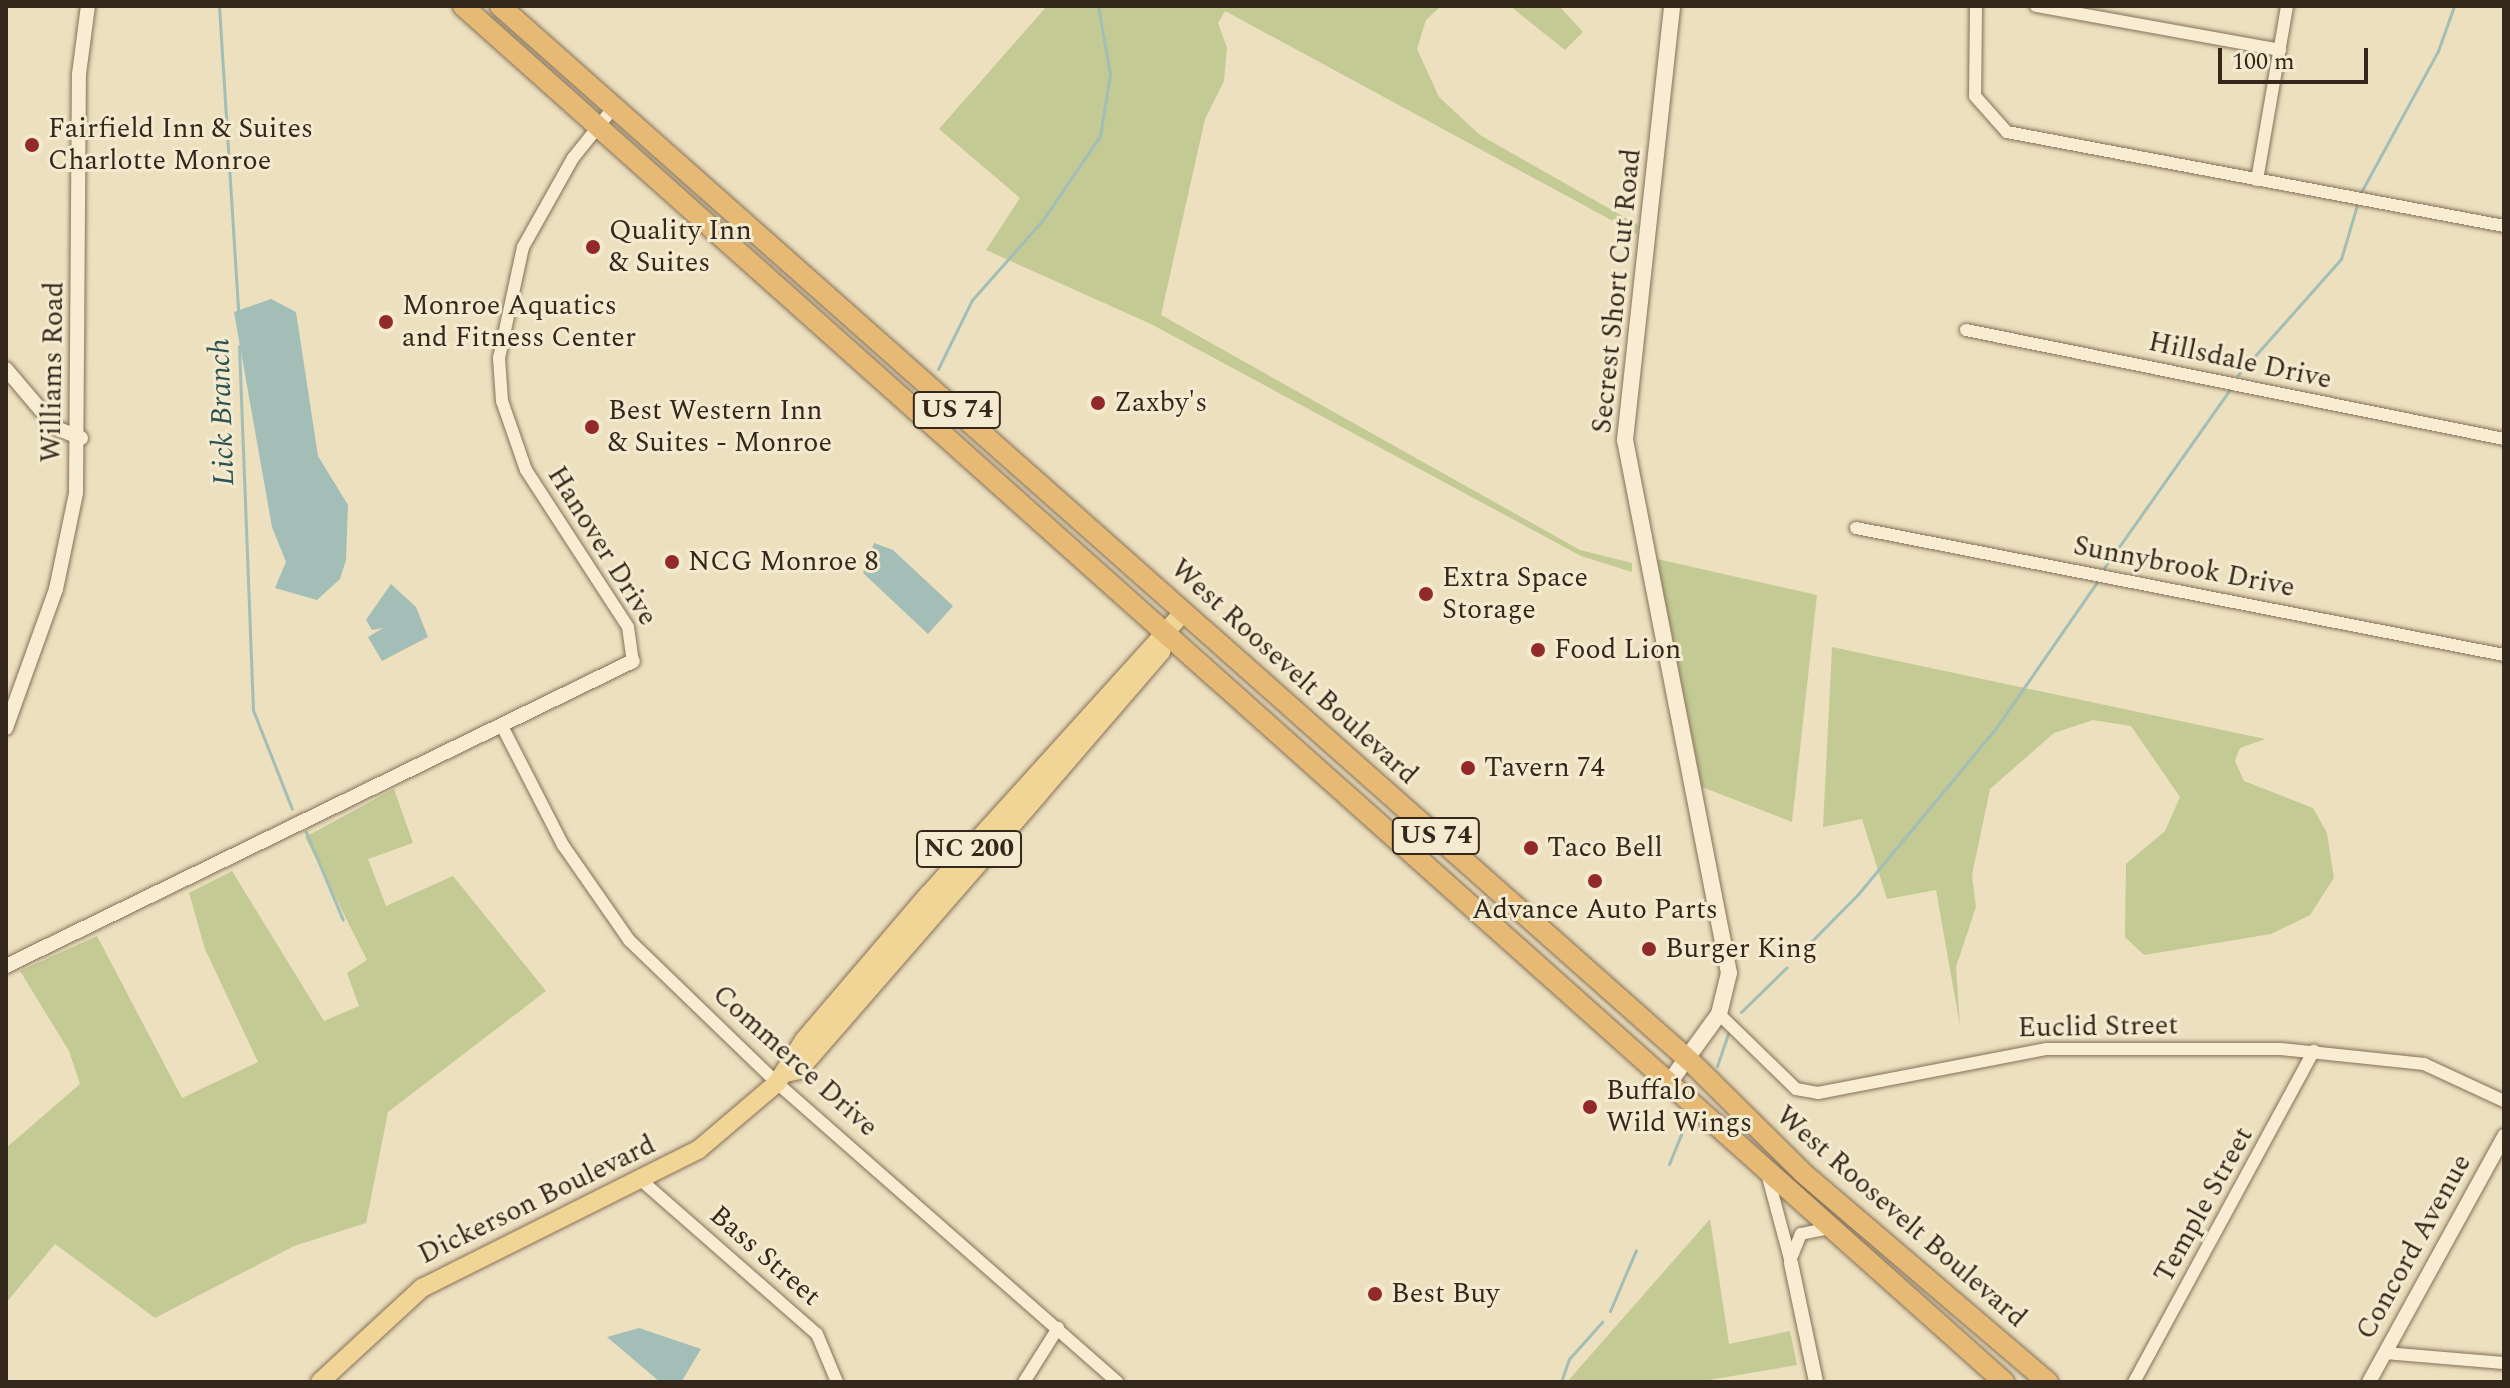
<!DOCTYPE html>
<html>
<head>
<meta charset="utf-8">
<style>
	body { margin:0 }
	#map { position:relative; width:2510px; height:1388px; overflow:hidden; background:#ece0bf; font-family:Spectral,serif }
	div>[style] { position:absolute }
	.green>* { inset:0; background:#c3ca94 }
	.water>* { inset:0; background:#a2beb7 }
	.stream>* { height:3px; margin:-1.5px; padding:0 1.5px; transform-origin:1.5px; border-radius:1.5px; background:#a2beb7 }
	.roads { filter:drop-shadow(0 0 2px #857058) drop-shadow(0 0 2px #857058) }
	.minor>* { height:12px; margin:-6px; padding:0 6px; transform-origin:6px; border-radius:6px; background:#f8edd2 }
	.tertiary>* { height:14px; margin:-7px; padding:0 7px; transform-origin:7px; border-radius:7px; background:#f8edd2 }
	.secondary>* { height:16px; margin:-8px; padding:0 8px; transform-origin:8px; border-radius:8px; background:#f8edd2 }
	.primary>* { height:18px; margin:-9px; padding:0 9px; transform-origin:9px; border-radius:9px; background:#f0d597 }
	.trunk>* { height:20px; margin:-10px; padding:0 10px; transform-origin:10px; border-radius:10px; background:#e6ba74 }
	.dots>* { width:22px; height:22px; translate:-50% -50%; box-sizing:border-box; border:4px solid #f4eacf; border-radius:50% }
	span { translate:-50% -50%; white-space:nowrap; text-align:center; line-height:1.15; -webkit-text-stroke:6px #f4eacf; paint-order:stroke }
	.shield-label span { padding:2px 6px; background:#f4eacf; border:2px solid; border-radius:6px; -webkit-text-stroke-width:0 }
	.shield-label { font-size:26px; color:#34281c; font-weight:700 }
	.poi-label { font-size:28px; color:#34281c }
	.left { translate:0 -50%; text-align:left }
	.street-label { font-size:28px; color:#34281c }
	.water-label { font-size:30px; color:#2c5452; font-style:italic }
	.frame { position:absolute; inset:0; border:8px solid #34281c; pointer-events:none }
	.scale { position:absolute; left:2218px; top:48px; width:150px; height:36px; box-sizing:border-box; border:4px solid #34281c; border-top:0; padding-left:10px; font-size:24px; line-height:28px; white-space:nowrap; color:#34281c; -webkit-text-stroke:6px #f4eacf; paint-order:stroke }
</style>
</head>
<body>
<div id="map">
	<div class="green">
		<div style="clip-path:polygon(1047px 6px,1441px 6px,1426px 20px,1417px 49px,1439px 97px,1480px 135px,1638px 225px,1637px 234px,1225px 11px,1218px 23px,1227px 48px,1224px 81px,1205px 119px,1161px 315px,1580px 550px,1632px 563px,1632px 572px,1581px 556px,1151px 324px,986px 250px,1020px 198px,939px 129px)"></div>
		<div style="clip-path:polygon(1510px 6px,1559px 6px,1583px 32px,1565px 50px)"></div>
		<div style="clip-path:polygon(1657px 559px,1817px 595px,1792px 822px,1702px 787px)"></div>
		<div style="clip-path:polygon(1832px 647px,2265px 739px,2240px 748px,2235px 761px,2244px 781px,2313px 808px,2327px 833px,2334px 878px,2310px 915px,2271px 934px,2144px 955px,2125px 937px,2126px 864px,2165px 831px,2180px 797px,2131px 726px,2093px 720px,2054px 733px,1990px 789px,1972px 875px,1976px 907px,1956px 967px,1960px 1026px,1936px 890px,1887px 899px,1862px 819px,1823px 827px)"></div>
		<div style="clip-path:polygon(394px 789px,413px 843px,368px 859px,386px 906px,453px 876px,546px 991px,388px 1112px,366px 1223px,294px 1246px,155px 1318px,55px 1244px,6px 1303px,6px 1148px,80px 1084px,69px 1051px,20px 971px,97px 936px,182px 1098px,258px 1062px,205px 949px,189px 893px,232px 871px,324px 1021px,359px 1006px,347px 973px,367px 960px,305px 837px)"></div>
		<div style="clip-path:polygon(1710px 1219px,1729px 1344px,1790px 1331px,1797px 1365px,1697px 1382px,1567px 1382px)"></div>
	</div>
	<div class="water">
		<div style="clip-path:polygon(271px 299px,296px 312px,318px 456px,348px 505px,346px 560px,340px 579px,317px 600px,275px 588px,286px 562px,272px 527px,234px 312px)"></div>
		<div style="clip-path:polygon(874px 543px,893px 550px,953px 606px,928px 634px,863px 573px)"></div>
		<div style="clip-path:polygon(391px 584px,416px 607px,428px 637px,382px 661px,368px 637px,383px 628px,372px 630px,366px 620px)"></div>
		<div style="clip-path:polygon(639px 1328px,701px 1349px,682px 1381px,660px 1382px,607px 1337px)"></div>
	</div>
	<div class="stream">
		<div style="left:219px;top:6px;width:305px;rotate:86.4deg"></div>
		<div style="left:2360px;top:194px;width:163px;rotate:-61.4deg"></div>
		<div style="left:2438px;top:51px;width:48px;rotate:-70.4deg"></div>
		<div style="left:239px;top:346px;width:364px;rotate:87.8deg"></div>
		<div style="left:253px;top:710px;width:106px;rotate:68.5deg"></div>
		<div style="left:938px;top:369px;width:77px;rotate:-63.8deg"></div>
		<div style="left:972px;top:300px;width:106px;rotate:-48.5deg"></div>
		<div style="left:1042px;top:221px;width:103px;rotate:-55.7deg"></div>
		<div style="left:1100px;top:136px;width:63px;rotate:-80.8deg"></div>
		<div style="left:1110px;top:74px;width:69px;rotate:-100deg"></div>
		<div style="left:2238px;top:375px;width:155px;rotate:-48.4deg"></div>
		<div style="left:2341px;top:259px;width:56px;rotate:-73.5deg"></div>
		<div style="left:2104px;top:568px;width:220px;rotate:-54.8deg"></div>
		<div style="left:306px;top:832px;width:95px;rotate:67.2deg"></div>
		<div style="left:1795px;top:958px;width:91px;rotate:-45.4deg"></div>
		<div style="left:1859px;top:893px;width:214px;rotate:-50.3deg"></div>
		<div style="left:1996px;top:728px;width:181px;rotate:-55.3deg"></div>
		<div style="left:1741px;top:1012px;width:64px;rotate:-44.4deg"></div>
		<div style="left:1717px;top:1066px;width:34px;rotate:-71deg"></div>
		<div style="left:1669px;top:1164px;width:53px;rotate:-67.8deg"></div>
		<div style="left:1610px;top:1311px;width:66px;rotate:-66.9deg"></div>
		<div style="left:1561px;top:1382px;width:24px;rotate:-71deg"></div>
		<div style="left:1569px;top:1359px;width:50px;rotate:-48.3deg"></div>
	</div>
	<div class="roads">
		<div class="minor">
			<div style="left:1976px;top:6px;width:90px;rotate:90.6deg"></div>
			<div style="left:1975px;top:96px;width:48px;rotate:48.4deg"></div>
			<div style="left:2007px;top:132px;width:506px;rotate:10.71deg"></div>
			<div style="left:2036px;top:6px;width:248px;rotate:10.2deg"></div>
			<div style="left:614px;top:107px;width:65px;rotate:128.8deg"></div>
			<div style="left:573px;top:158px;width:102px;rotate:119.3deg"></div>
			<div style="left:523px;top:247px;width:114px;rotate:102.2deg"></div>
			<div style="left:499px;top:358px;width:43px;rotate:86deg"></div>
			<div style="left:502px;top:401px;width:73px;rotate:70.8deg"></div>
			<div style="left:526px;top:470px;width:187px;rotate:57deg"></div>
			<div style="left:628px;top:627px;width:34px;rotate:82deg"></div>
			<div style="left:2257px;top:180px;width:177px;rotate:-80.2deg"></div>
			<div style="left:1966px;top:330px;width:549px;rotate:11.45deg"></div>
			<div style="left:1856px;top:528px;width:660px;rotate:11.09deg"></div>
			<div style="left:502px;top:726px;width:134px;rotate:62.9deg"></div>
			<div style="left:563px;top:845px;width:116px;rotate:55.2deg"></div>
			<div style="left:629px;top:940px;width:206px;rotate:44deg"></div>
			<div style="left:777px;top:1083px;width:453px;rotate:41.3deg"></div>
			<div style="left:1719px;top:1014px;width:107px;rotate:44.2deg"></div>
			<div style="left:1796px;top:1089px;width:22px;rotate:10deg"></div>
			<div style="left:1818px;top:1093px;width:233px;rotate:-10.9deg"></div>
			<div style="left:2047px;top:1049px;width:234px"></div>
			<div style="left:2281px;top:1049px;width:144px;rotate:6deg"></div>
			<div style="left:2424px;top:1064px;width:88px;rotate:24.8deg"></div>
			<div style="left:1768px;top:1177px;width:89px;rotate:75deg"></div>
			<div style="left:642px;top:1181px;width:232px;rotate:41.2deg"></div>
			<div style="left:817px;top:1334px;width:52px;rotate:67.4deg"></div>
			<div style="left:1792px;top:1256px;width:24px;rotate:-68deg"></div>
			<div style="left:1801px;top:1234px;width:30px;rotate:-12deg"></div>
			<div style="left:2385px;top:1353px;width:119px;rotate:4.8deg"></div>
			<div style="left:1024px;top:1382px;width:64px;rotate:-57.8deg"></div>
			<div style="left:2134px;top:1382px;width:377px;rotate:-61.5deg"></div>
		</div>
		<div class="tertiary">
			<div style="left:6px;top:369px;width:77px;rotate:49.7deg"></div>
			<div style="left:56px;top:428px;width:27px;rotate:22deg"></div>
			<div style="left:6px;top:728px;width:148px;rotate:-70.2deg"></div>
			<div style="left:56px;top:589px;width:98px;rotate:-78.2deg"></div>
			<div style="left:76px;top:493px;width:419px;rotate:-89.6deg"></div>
			<div style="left:79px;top:74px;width:69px;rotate:-82.5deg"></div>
			<div style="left:6px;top:966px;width:697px;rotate:-25.94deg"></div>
			<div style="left:1791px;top:1263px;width:122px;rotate:78.1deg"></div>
			<div style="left:2369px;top:1382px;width:281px;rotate:-61.2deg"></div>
		</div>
		<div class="secondary">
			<div style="left:1669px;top:1083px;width:85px;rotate:-54.1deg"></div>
			<div style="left:1719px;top:1014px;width:42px;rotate:-76.3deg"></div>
			<div style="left:1729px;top:973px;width:543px;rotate:-101.04deg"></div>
			<div style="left:1625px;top:440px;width:437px;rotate:-83.8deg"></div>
		</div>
		<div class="primary">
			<div style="left:785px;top:1073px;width:14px;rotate:-12deg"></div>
			<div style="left:799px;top:1070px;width:364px;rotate:-49deg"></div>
			<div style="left:1038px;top:795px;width:189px;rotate:-49.3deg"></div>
			<div style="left:1161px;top:652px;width:17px;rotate:-77deg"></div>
			<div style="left:320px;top:1382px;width:139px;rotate:-42.7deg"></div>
			<div style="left:422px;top:1288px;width:309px;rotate:-26.6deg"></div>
			<div style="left:698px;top:1150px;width:104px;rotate:-40.3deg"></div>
			<div style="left:777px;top:1083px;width:51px;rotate:-57.9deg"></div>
			<div style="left:804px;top:1040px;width:191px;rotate:-49.5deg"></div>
			<div style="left:928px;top:895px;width:382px;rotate:-47.9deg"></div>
		</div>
		<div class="trunk">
			<div style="left:463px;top:6px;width:2066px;rotate:41.76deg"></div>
			<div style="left:500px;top:6px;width:1589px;rotate:41.56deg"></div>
			<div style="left:1689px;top:1060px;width:161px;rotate:44.7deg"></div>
			<div style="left:1803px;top:1173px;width:322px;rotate:40.5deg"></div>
		</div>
	</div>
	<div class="dots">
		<div style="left:32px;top:145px;background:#922a29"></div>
		<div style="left:593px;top:247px;background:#922a29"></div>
		<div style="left:386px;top:322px;background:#922a29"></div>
		<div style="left:1098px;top:403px;background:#922a29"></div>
		<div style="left:592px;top:427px;background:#922a29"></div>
		<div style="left:672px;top:562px;background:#922a29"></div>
		<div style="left:1426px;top:594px;background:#922a29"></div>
		<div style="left:1538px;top:650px;background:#922a29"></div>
		<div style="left:1468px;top:768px;background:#922a29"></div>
		<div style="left:1531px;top:848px;background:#922a29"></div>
		<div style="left:1595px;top:881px;background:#922a29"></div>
		<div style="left:1649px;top:949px;background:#922a29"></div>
		<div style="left:1590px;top:1107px;background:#922a29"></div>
		<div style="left:1375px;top:1294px;background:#922a29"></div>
	</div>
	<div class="shield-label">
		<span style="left:957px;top:410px">US 74</span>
		<span style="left:1436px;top:836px">US 74</span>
		<span style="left:969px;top:849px">NC 200</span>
	</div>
	<div class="poi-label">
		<span class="left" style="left:48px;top:145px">Fairfield Inn &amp; Suites<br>Charlotte Monroe</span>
		<span class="left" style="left:609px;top:247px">Quality Inn<br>&amp; Suites</span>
		<span class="left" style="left:402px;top:322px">Monroe Aquatics<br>and Fitness Center</span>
		<span class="left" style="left:1114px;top:403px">Zaxby's</span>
		<span class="left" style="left:608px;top:427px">Best Western Inn<br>&amp; Suites - Monroe</span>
		<span class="left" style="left:688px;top:562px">NCG Monroe 8</span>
		<span class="left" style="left:1442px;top:594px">Extra Space<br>Storage</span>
		<span class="left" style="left:1554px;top:650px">Food Lion</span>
		<span class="left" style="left:1484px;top:768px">Tavern 74</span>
		<span class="left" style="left:1547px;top:848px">Taco Bell</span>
		<span style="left:1595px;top:910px">Advance Auto Parts</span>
		<span class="left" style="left:1665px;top:949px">Burger King</span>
		<span class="left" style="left:1606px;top:1107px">Buffalo<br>Wild Wings</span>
		<span class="left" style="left:1391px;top:1294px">Best Buy</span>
	</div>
	<div class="street-label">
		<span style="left:1617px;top:291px;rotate:-84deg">Secrest Short Cut Road</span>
		<span style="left:2240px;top:361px;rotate:12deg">Hillsdale Drive</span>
		<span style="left:53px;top:372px;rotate:-89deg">Williams Road</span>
		<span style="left:602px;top:546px;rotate:58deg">Hanover Drive</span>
		<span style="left:2184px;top:567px;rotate:11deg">Sunnybrook Drive</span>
		<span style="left:1294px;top:672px;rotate:42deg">West Roosevelt Boulevard</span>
		<span style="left:2098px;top:1027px;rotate:-1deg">Euclid Street</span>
		<span style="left:795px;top:1061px;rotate:42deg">Commerce Drive</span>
		<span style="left:537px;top:1200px;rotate:-26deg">Dickerson Boulevard</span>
		<span style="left:2204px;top:1205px;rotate:-61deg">Temple Street</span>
		<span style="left:1901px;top:1217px;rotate:41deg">West Roosevelt Boulevard</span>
		<span style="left:2414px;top:1247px;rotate:-61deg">Concord Avenue</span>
		<span style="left:765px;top:1256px;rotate:41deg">Bass Street</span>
	</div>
	<div class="water-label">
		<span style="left:222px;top:412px;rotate:-92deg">Lick Branch</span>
	</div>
	<div class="frame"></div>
	<div class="scale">100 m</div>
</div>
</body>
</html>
